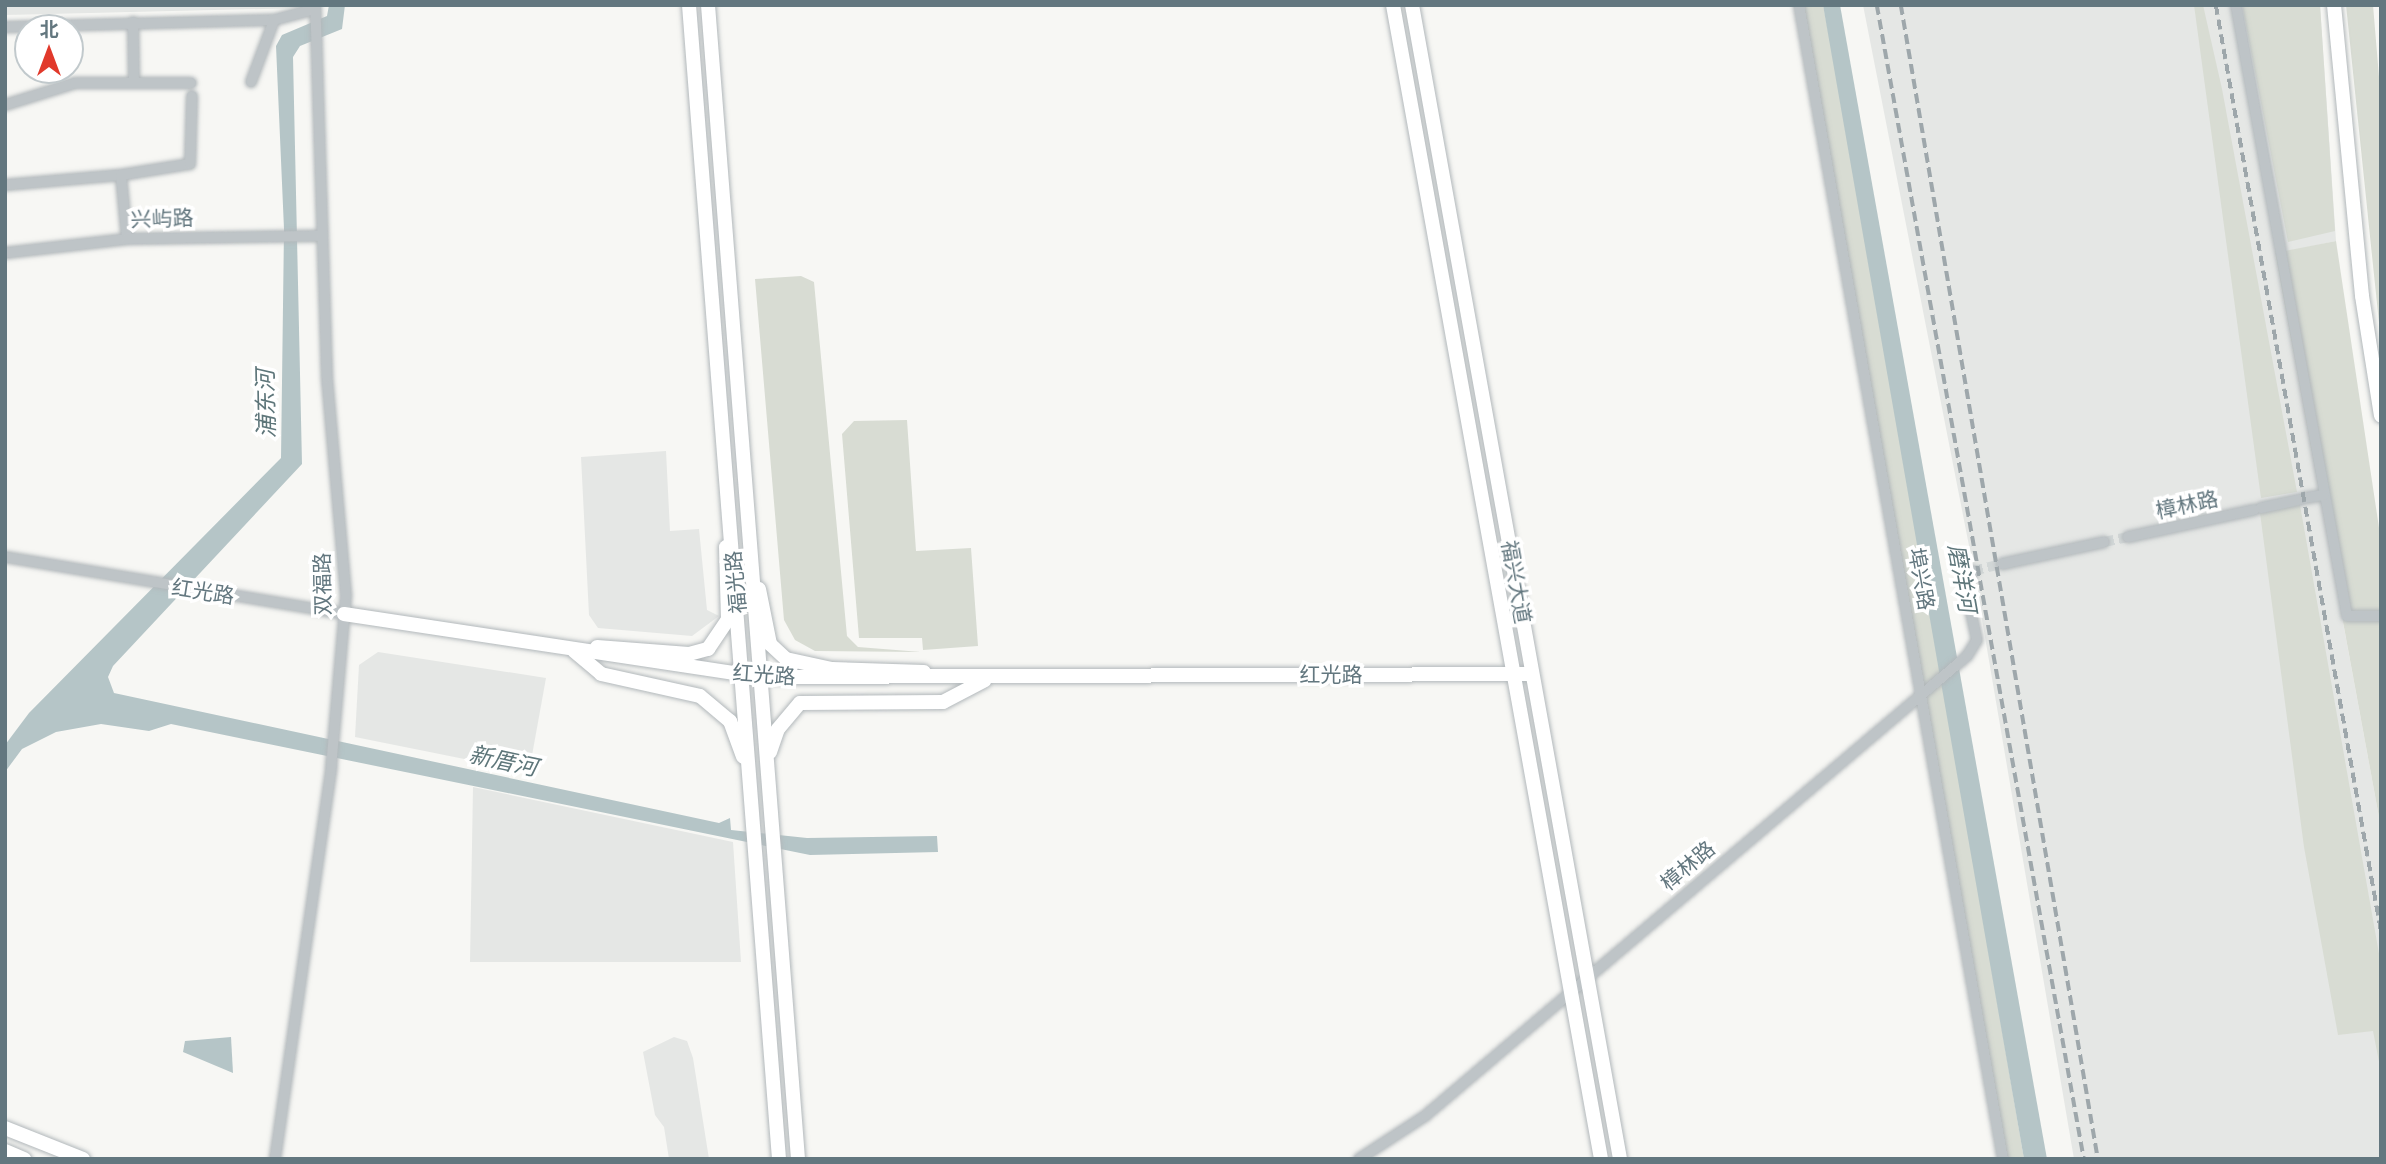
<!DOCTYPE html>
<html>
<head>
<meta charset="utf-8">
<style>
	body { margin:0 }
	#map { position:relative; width:2386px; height:1164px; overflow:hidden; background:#f7f7f4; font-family:"DM Sans","Noto Sans SC",sans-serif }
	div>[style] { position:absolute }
	.built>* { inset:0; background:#e5e7e5 }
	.green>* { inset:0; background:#d8dcd3 }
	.water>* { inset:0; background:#b5c5c7 }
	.minor-tunnel>* { height:10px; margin-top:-5px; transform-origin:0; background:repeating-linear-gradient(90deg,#d2d7d7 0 10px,transparent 0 15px) }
	.roads { filter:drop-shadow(0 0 2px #b2b8bb) drop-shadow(0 0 2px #b2b8bb) }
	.minor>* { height:10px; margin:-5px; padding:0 5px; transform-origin:5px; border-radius:5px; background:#bec4c7 }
	.major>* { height:14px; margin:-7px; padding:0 7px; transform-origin:7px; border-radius:7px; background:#fff }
	.rail>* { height:3.5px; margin-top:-1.75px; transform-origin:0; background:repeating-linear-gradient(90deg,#9ea7ab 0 10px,transparent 0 15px) }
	span { translate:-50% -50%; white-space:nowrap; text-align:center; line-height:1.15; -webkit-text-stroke:7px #fff; paint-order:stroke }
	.street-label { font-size:21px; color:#63777f }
	.water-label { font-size:23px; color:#5e767a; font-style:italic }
	.frame { position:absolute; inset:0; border:7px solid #63777f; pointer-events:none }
	.north { position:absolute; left:14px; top:14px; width:70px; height:70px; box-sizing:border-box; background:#fff; border:2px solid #c1c9cc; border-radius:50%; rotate:0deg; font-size:19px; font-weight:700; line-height:28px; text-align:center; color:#63777f }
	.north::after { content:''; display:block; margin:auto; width:24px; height:32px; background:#e1392b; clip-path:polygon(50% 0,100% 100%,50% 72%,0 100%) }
</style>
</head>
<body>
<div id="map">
	<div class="built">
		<div style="clip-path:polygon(5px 5px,303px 5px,303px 8px,5px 15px)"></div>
		<div style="clip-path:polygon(1863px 5px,2320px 5px,2336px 241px,2275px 254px,2381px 828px,2381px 1159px,2074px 1159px,1972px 561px)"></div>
		<div style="clip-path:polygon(666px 451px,670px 531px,699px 529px,707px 610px,719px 616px,692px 636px,598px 628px,589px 615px,581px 457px)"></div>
		<div style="clip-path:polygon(378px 652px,546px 678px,529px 772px,355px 737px,359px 665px)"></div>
		<div style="clip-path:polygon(473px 787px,733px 842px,741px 962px,470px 962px)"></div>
		<div style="clip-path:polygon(674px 1037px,687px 1041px,693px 1058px,709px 1159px,669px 1159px,664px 1127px,655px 1115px,643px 1052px)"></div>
	</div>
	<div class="green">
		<div style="clip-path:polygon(1802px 5px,1823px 5px,1852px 149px,2024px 1159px,2006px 1159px)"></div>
		<div style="clip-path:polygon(2194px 5px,2203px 5px,2222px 89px,2297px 492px,2261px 498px)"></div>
		<div style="clip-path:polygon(2242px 5px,2320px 5px,2335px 231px,2288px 242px)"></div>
		<div style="clip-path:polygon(2346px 5px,2373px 5px,2381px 101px,2381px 342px)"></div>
		<div style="clip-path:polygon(2336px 241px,2381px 541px,2381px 828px,2275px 253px)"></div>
		<div style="clip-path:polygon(801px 276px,814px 282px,847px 636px,858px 647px,921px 652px,815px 651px,795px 640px,784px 620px,755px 279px)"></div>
		<div style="clip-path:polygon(907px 420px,916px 551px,971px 548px,978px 646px,923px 650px,922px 638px,859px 638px,842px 434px,854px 421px)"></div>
		<div style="clip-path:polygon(2300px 505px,2381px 965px,2381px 1072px,2373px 1031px,2338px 1035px,2304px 847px,2260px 513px)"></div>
	</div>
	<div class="water">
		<div style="clip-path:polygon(329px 5px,345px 5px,342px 29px,300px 46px,293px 57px,302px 464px,113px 666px,108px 677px,114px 693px,719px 823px,730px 818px,731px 830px,807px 838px,937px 836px,938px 852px,810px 855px,171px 724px,149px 731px,101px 724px,56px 732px,22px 749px,5px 772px,5px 745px,29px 713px,281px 458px,284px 229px,276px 46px,282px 35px,327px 16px)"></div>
		<div style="clip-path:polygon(1823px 5px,1840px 5px,2047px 1159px,2024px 1159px)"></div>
		<div style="clip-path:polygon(231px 1037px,233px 1073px,183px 1052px,185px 1041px)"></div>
	</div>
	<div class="minor-tunnel">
		<div style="left:2104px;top:542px;width:25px;rotate:-12deg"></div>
		<div style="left:1973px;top:571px;width:30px;rotate:-14deg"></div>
	</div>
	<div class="roads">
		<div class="minor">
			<div style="left:1799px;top:5px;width:1172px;rotate:79.98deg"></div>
			<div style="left:2236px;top:5px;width:621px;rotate:79.7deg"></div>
			<div style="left:2347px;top:616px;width:34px"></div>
			<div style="left:133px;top:22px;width:60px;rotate:89deg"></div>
			<div style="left:5px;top:27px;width:269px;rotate:-1.5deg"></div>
			<div style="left:251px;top:82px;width:66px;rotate:-69.6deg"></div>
			<div style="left:274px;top:20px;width:42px;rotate:-15deg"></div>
			<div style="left:5px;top:105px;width:73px;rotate:-17.4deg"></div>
			<div style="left:75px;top:83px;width:116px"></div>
			<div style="left:5px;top:185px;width:116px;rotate:-4.9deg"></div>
			<div style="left:127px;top:239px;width:64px;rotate:-95.4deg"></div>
			<div style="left:121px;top:175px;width:70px;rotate:-9.1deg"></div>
			<div style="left:190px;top:164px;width:68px;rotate:-88.3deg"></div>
			<div style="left:5px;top:253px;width:123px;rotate:-6.5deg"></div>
			<div style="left:127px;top:239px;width:194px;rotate:-0.9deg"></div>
			<div style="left:2305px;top:498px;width:19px;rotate:-9deg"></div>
			<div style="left:2261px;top:508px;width:40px;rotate:-12deg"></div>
			<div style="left:2128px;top:537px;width:129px;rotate:-12.1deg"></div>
			<div style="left:5px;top:557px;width:344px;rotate:9.5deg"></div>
			<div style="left:2002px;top:564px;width:104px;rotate:-12.2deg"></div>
			<div style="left:275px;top:1159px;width:395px;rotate:-81.8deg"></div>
			<div style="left:331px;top:768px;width:174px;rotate:-85deg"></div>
			<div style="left:346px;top:595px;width:219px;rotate:-95deg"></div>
			<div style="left:327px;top:377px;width:372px;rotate:-91.8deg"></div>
			<div style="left:1359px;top:1159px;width:79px;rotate:-33.1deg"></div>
			<div style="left:1425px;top:1116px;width:711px;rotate:-40.32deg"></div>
			<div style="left:1967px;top:656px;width:19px;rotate:-58deg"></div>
			<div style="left:1977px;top:640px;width:56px;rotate:-102.3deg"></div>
			<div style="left:1965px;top:585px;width:16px;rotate:-60deg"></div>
		</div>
		<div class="major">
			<div style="left:689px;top:5px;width:1158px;rotate:85.54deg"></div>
			<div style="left:708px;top:5px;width:1158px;rotate:85.54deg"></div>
			<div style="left:1393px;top:5px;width:1173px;rotate:79.78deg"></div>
			<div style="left:1412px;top:5px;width:1173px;rotate:79.78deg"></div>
			<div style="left:2334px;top:5px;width:292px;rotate:84.5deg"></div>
			<div style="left:2362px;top:296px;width:121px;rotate:81deg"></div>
			<div style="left:759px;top:589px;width:56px;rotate:78.7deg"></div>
			<div style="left:770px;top:644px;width:22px;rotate:43deg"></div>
			<div style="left:786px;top:659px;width:47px;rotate:12.3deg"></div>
			<div style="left:832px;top:669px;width:92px;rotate:1.9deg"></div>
			<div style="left:344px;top:614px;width:422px;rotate:8.6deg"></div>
			<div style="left:761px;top:677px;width:770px;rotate:-0.22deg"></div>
			<div style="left:597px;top:647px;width:92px;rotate:4.4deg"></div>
			<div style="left:689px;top:654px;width:20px;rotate:-15deg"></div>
			<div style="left:708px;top:649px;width:36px;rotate:-56deg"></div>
			<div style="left:728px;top:619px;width:72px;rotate:-91.6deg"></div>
			<div style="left:574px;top:651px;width:35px;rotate:40deg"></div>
			<div style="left:601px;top:674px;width:101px;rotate:12.5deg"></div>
			<div style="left:700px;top:696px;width:39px;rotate:40deg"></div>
			<div style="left:730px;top:721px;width:38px;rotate:70deg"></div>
			<div style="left:770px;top:752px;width:24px;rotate:-71deg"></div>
			<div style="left:778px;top:729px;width:34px;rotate:-50deg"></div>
			<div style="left:800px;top:703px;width:143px;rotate:-0.4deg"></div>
			<div style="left:943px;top:702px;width:47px;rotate:-27.6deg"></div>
			<div style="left:5px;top:1128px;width:84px;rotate:21.7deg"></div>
			<div style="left:5px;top:1151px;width:21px;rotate:23deg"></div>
		</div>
	</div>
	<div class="rail">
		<div style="left:1877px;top:5px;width:1172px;rotate:79.83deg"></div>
		<div style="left:1901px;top:5px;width:1171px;rotate:80.31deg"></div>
		<div style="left:2216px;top:5px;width:940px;rotate:79.89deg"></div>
	</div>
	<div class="street-label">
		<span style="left:162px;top:219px;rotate:-2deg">兴屿路</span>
		<span style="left:2187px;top:505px;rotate:-12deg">樟林路</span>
		<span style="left:1921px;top:579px;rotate:80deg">埠兴路</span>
		<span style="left:736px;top:582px;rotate:-95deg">福光路</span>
		<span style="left:1516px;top:582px;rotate:80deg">福兴大道</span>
		<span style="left:323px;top:584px;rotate:-91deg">双福路</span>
		<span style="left:203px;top:592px;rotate:9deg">红光路</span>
		<span style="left:764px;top:675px;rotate:4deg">红光路</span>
		<span style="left:1331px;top:675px">红光路</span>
		<span style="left:1688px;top:866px;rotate:-40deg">樟林路</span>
	</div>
	<div class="water-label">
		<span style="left:266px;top:404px;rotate:-91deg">浦东河</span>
		<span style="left:1962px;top:578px;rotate:80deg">磨洋河</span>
		<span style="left:503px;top:761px;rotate:12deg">新厝河</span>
	</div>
	<div class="frame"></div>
	<div class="north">北</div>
</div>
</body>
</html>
